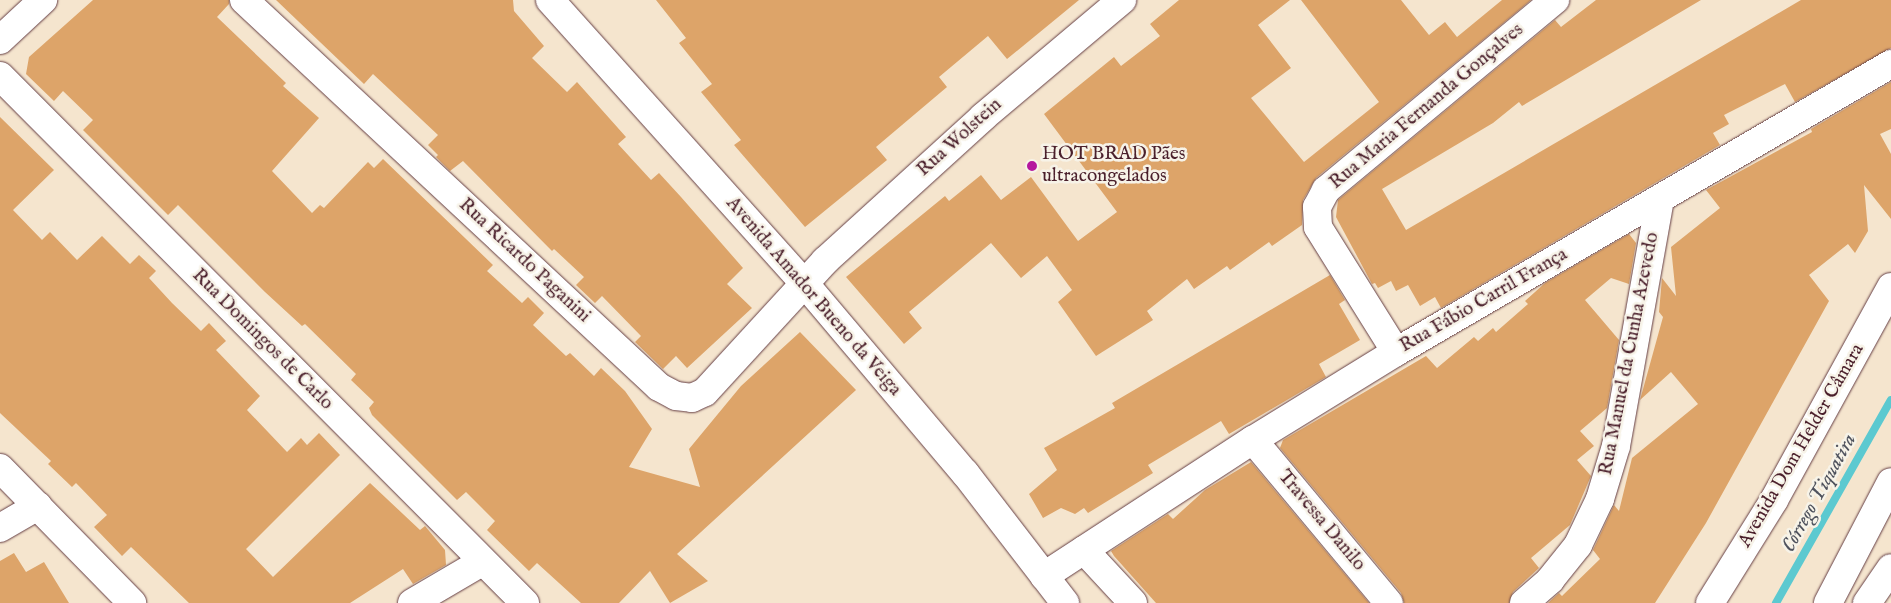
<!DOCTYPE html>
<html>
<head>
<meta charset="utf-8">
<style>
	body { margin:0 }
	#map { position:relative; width:1891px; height:603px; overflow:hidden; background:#f5e5ce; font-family:"IM FELL English",serif }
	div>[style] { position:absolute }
	.stream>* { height:8px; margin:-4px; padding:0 4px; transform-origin:4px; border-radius:4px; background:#5cc9d0 }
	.building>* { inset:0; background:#dda469 }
	.roads { filter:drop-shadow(0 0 1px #643d43) drop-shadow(0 0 1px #643d43) }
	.minor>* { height:28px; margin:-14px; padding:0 14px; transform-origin:14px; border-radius:14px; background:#fff }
	.major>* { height:28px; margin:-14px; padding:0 14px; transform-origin:14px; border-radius:14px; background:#fff }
	.dots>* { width:14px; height:14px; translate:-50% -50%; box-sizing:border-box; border:2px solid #f7f3e8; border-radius:50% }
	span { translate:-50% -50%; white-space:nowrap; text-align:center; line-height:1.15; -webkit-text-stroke:5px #f7f3e8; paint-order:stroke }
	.street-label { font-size:19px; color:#4a1f2b }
	.poi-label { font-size:19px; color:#4a1f2b }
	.left { translate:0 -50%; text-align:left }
	.water-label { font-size:20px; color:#4f525d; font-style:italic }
</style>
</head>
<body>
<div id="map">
	<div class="stream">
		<div style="left:1776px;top:603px;width:233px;rotate:-60.5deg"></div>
	</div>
	<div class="building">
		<div style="clip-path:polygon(93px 0,229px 0,229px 4px,217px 17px,286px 83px,283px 86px,319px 118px,272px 171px,312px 213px,320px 205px,324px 208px,368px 162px,374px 168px,383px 159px,493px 265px,487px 271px,522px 303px,528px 297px,544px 313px,533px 325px,566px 356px,570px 353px,594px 376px,601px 368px,625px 391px,652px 429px,629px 467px,700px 487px,689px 449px,741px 386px,800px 332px,856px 390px,677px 554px,708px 581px,670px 603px,650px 571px,619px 603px,581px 603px,537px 563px,529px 571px,487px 530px,495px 521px,466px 492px,457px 500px,372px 415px,369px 408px,374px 402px,351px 380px,356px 374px,305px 324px,302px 326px,265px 292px,178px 205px,168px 215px,83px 130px,93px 120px,63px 91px,54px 101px,26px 74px,29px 57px)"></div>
		<div style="clip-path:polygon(276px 0,513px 0,514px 11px,544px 46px,532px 58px,567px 92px,577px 82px,626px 137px,618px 144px,651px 180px,659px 173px,681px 197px,743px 268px,727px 284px,752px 308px,687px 368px,676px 356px,663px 369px,635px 342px,641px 336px,602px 296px,595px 303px,576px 285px,584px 277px,554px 249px,552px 251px,463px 161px,450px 171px,436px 157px,438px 155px,428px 145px,438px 135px,373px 74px,364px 84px)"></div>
		<div style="clip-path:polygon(656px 0,1079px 0,1007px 59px,988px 36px,939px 77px,947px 87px,876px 147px,887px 160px,805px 227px,734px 145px,741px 140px,701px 92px,712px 84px,679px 43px,686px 38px)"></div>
		<div style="clip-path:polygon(1179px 0,1290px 0,1258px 25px,1291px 68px,1251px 98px,1304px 162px,1379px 102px,1301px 0,1401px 0,1429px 35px,1445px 22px,1457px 37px,1502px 0,1531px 0,1316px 178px,1303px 200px,1302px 225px,1272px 246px,1269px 242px,1230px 270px,1227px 266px,1194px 289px,1187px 279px,1147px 311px,1153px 320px,1096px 356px,1058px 302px,1072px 290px,1047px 256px,1021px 278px,991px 243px,909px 312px,922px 328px,904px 344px,846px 277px,945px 196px,949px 201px,981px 175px,1001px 200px,1031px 177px,1078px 241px,1117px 212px,1044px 114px,1114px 57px,1121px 66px,1160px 36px,1150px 24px)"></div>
		<div style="clip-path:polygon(1596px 0,1701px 0,1522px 106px,1519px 102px,1493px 123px,1382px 189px,1406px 230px,1801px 0,1891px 0,1891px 48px,1795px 102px,1785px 84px,1724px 115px,1729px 124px,1713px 133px,1720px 145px,1441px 308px,1435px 297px,1420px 306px,1408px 285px,1396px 291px,1391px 281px,1378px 288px,1375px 283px,1372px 284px,1336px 217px,1338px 200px,1555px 20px,1561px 27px)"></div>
		<div style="clip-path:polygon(1891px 82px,1891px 129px,1880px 134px,1891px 154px,1891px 219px,1864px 185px,1868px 231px,1855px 253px,1848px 244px,1809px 275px,1829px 301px,1706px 523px,1655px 603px,1548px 603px,1559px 593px,1562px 596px,1600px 559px,1593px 550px,1614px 505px,1619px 511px,1632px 458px,1698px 404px,1671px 372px,1640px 400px,1663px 317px,1659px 312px,1662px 278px,1676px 296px,1671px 247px,1720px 208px,1706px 190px,1812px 132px,1811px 129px)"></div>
		<div style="clip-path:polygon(0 117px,54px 170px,13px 210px,42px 240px,50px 232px,77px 260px,102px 236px,130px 264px,139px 255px,156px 271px,149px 278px,172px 303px,201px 331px,209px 323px,226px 341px,216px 350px,260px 396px,247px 410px,287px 452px,301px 438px,307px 445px,319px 433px,340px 455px,246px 549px,273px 577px,370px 483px,420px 530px,425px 526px,445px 550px,446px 565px,413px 584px,403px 569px,350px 603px,189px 603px,131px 547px,122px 556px,94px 527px,107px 515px,76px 483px,72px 487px,48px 464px,51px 461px,0 413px)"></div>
		<div style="clip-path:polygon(1629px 234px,1636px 243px,1629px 284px,1611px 278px,1585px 300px,1619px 340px,1607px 408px,1580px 431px,1594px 446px,1577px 460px,1591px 476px,1570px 525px,1531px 558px,1539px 568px,1513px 592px,1509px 603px,1404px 603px,1401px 593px,1280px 448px,1283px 440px,1426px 356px,1437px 368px,1474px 337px,1478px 341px,1493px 328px,1496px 332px,1528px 304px,1525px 301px,1545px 283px)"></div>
		<div style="clip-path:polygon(1330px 275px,1345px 300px,1339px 304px,1360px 340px,1319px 364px,1326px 377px,1229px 434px,1221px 421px,1148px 465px,1153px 473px,1088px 513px,1084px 508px,1075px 514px,1061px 508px,1043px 518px,1029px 494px,1057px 470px,1044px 448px,1115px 408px,1112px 403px)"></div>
		<div style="clip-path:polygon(1251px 462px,1369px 603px,1156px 603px,1114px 556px,1111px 551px,1168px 514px,1173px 519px,1205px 490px)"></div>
		<div style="clip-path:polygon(14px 553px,26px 572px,44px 562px,69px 603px,0 603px,0 561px)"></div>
	</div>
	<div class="roads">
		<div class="minor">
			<div style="left:244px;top:0;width:567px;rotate:43deg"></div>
			<div style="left:659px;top:387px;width:19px;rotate:28deg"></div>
			<div style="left:676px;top:396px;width:16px;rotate:7deg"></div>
			<div style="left:692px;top:398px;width:14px;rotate:-25deg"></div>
			<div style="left:705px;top:392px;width:178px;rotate:-47.5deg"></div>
			<div style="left:825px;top:261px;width:214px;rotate:-42.3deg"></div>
			<div style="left:983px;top:117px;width:182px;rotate:-40.1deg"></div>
			<div style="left:0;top:76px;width:744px;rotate:45.11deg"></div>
			<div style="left:1396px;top:352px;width:147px;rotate:-122deg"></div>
			<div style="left:1318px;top:227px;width:20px;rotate:-93deg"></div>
			<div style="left:1317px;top:207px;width:19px;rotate:-62deg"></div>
			<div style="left:1326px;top:190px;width:298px;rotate:-39.7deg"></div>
			<div style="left:1253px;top:440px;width:212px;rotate:50.2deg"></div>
			<div style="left:0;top:468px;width:189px;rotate:45.6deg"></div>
			<div style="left:0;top:528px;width:44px;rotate:-30.1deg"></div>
			<div style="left:1084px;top:550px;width:72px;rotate:47.2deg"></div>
			<div style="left:1044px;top:576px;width:249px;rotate:-33.1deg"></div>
			<div style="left:1253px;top:440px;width:168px;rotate:-31.6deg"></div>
			<div style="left:1396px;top:352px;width:573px;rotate:-30.19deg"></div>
			<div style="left:412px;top:603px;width:81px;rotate:-30.4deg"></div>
			<div style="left:1524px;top:603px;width:35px;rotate:-41deg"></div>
			<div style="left:1550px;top:580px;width:45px;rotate:-51.3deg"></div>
			<div style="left:1578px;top:545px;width:51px;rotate:-64.4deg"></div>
			<div style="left:1600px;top:499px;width:55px;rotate:-73.2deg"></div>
			<div style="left:1616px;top:446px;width:251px;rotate:-79.9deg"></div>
			<div style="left:1867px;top:603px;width:42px;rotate:-55.6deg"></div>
		</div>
		<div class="major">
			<div style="left:550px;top:0;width:382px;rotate:48.1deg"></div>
			<div style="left:805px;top:284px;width:248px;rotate:49.8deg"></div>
			<div style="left:965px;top:473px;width:164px;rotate:52.4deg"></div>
			<div style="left:0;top:40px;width:59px;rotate:-42.9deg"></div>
			<div style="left:1710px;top:603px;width:121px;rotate:-58.1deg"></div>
			<div style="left:1774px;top:500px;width:243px;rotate:-61.2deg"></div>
			<div style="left:1828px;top:603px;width:136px;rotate:-62.5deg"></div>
		</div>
	</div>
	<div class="dots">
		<div style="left:1032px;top:166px;background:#b5179e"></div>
	</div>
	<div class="street-label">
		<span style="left:1427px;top:107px;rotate:-40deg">Rua Maria Fernanda Gonçalves</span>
		<span style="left:960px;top:138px;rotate:-42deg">Rua Wolstein</span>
		<span style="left:524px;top:261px;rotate:43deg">Rua Ricardo Paganini</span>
		<span style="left:813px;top:297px;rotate:49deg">Avenida Amador Bueno da Veiga</span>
		<span style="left:1484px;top:301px;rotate:-30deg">Rua Fábio Carril França</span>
		<span style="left:262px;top:340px;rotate:45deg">Rua Domingos de Carlo</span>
		<span style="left:1630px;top:354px;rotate:-79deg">Rua Manuel da Cunha Azevedo</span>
		<span style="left:1802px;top:446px;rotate:-60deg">Avenida Dom Helder Câmara</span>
		<span style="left:1321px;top:521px;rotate:50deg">Travessa Danilo</span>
	</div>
	<div class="poi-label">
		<span class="left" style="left:1042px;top:166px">HOT BRAD Pães<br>ultracongelados</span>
	</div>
	<div class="water-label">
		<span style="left:1819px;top:493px;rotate:-61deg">Córrego Tiquatira</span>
	</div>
</div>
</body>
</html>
